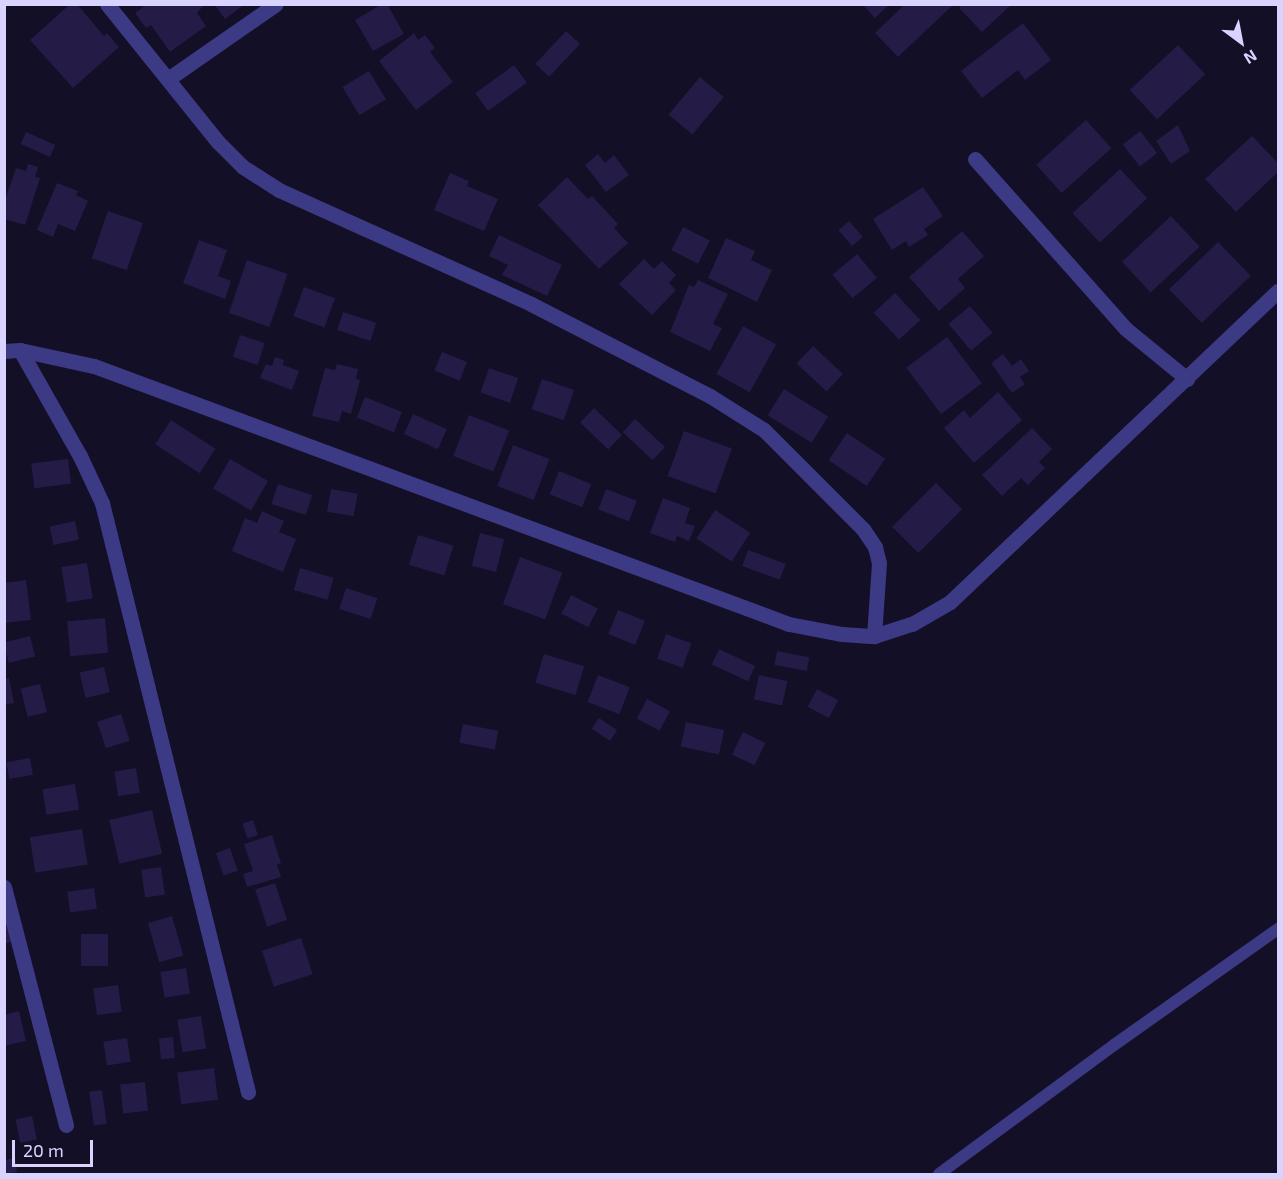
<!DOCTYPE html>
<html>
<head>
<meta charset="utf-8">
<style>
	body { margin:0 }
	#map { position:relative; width:1283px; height:1179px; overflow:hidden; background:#130f26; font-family:"Exo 2",sans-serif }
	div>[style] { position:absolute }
	.building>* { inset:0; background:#241b47; transform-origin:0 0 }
	.service>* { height:12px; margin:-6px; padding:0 6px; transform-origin:6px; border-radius:6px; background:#3d3a85 }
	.minor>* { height:15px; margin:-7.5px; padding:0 7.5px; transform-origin:7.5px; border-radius:7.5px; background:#3d3a85 }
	span { translate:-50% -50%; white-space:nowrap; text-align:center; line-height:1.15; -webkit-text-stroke:6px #130f26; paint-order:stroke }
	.frame { position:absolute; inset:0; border:6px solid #d9d4ff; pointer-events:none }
	.north { position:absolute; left:1211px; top:12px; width:60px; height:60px; -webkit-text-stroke:4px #130f26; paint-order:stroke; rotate:148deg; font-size:16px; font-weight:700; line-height:24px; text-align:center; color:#d9d4ff }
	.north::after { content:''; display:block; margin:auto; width:21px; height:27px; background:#d9d4ff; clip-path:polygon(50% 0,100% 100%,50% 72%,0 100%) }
	.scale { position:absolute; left:12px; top:1140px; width:81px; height:27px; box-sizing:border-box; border:3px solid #d9d4ff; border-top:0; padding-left:8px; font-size:18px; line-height:21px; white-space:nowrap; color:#d9d4ff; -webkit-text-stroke:4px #130f26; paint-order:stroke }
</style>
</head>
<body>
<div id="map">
	<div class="building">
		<div style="clip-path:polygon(70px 4px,77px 4px,104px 36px,107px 33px,119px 47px,73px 88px,30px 40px)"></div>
		<div style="clip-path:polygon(147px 4px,205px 4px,197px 13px,206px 26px,170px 52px,151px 25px,146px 28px,135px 13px)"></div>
		<div style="clip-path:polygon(214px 4px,245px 4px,225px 19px)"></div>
		<div style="clip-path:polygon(382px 4px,387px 4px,404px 34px,373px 51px,355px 20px)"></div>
		<div style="clip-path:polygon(862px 4px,890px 4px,875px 18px)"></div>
		<div style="clip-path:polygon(905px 4px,952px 6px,898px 57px,875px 33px)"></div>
		<div style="clip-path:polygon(962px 4px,1012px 4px,982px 32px,959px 8px)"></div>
		<div style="clip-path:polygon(1023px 23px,1051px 60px,1025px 80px,1018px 70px,982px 98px,961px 71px)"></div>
		<div style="left:566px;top:31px;width:19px;height:45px;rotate:43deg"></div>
		<div style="clip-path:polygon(414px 33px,418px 40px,425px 35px,435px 48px,430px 52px,453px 82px,416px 110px,379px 61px)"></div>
		<div style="left:1178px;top:45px;width:40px;height:66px;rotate:47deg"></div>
		<div style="left:514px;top:65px;width:22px;height:48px;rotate:54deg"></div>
		<div style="left:369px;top:71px;width:33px;height:31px;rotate:59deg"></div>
		<div style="left:700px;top:77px;width:31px;height:49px;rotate:40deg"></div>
		<div style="left:1086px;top:120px;width:38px;height:67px;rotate:48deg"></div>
		<div style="clip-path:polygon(1178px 125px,1190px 151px,1171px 164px,1156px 141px)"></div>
		<div style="left:1140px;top:131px;width:28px;height:22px;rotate:52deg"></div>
		<div style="left:26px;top:132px;width:32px;height:13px;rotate:24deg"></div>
		<div style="clip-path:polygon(1252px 136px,1278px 163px,1278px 172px,1236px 212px,1205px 179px)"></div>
		<div style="clip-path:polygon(598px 154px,605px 163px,614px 155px,629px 175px,606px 192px,585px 165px)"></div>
		<div style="clip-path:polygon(28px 164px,38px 167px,35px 177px,40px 178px,25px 225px,4px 219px,4px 203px,16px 168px,26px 171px)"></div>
		<div style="left:1120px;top:169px;width:40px;height:65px;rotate:47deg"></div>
		<div style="clip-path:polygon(450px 173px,469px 181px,467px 186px,498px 199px,484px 231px,434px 210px)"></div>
		<div style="clip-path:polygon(567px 177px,588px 199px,592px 196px,618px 224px,614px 228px,628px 243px,599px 269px,538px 205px)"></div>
		<div style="clip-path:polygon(57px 183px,78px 191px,76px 195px,88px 201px,75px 231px,58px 224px,53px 237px,37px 230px)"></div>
		<div style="clip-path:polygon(923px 187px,943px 216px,924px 229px,928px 235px,909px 247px,906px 241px,892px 250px,873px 219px)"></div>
		<div style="left:108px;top:211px;width:37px;height:50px;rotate:19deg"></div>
		<div style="left:1171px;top:216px;width:42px;height:67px;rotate:47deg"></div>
		<div style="left:849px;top:221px;width:21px;height:14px;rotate:49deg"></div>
		<div style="left:683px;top:227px;width:30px;height:26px;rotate:27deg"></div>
		<div style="clip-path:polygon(962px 231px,984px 256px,958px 279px,965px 288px,939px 311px,909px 277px)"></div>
		<div style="clip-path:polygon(499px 235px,562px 265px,547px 296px,502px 275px,508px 265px,489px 256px)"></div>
		<div style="clip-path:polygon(726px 238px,755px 251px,751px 260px,772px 270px,757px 302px,708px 278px)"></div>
		<div style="clip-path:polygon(199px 240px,227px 250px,218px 276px,231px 281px,225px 299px,183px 283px)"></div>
		<div style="left:1218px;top:242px;width:47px;height:68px;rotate:46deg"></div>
		<div style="left:857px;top:254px;width:31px;height:32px;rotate:50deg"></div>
		<div style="clip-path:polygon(644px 259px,654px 269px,662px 261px,676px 275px,669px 283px,676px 290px,652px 315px,619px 284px)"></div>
		<div style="left:247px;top:260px;width:43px;height:56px;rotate:19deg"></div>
		<div style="clip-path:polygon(698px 280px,728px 294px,713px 324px,722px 328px,710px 351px,670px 332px,689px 285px,694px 287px)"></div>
		<div style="left:304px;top:287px;width:33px;height:31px;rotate:20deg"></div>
		<div style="left:895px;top:293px;width:37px;height:29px;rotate:47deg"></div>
		<div style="left:970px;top:306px;width:35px;height:28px;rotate:50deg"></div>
		<div style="left:343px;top:312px;width:35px;height:19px;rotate:18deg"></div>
		<div style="left:743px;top:326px;width:38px;height:55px;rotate:29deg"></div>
		<div style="left:240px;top:335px;width:26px;height:23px;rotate:18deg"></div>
		<div style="left:947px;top:337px;width:58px;height:51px;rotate:53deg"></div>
		<div style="left:813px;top:346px;width:41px;height:24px;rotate:43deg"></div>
		<div style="left:442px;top:352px;width:27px;height:20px;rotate:22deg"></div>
		<div style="clip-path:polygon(1003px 354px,1012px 366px,1021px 359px,1029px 371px,1020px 377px,1025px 384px,1012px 393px,991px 363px)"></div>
		<div style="clip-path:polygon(275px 357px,284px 360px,283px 365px,299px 371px,292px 390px,260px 378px,266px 364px,272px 366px)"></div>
		<div style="clip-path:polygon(337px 364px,358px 369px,356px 379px,360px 380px,351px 414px,342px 411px,339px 422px,312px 416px,325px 368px,335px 370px)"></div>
		<div style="left:489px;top:368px;width:31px;height:26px;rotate:19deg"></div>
		<div style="left:542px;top:379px;width:34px;height:32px;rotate:19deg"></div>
		<div style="left:784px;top:389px;width:52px;height:31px;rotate:32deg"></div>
		<div style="clip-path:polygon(998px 392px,1022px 420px,974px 463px,944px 428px,964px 410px,970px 418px)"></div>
		<div style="left:365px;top:397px;width:40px;height:22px;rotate:22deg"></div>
		<div style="left:594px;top:408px;width:39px;height:20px;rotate:44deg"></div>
		<div style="left:413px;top:414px;width:37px;height:22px;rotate:24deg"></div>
		<div style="left:469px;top:415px;width:43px;height:44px;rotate:21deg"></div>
		<div style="left:635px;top:419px;width:41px;height:18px;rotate:43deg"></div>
		<div style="left:171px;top:420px;width:53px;height:29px;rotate:33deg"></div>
		<div style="clip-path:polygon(1032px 428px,1052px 449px,1039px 462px,1045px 468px,1028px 485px,1021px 478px,1002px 496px,982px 475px)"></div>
		<div style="left:684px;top:431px;width:51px;height:48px;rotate:20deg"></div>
		<div style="left:847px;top:433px;width:46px;height:33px;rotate:34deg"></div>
		<div style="left:513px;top:445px;width:39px;height:44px;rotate:21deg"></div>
		<div style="left:68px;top:459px;width:25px;height:37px;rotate:83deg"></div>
		<div style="left:230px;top:459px;width:44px;height:34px;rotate:30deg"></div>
		<div style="left:559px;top:471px;width:35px;height:25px;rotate:22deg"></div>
		<div style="left:936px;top:483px;width:37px;height:62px;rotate:45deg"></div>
		<div style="left:278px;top:484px;width:36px;height:21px;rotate:18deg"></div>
		<div style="left:331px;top:489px;width:27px;height:23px;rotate:10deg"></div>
		<div style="left:606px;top:489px;width:33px;height:22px;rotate:21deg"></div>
		<div style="clip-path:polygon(663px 498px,690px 508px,685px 523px,695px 526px,689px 541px,677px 536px,675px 542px,650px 533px)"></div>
		<div style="left:715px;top:510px;width:42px;height:34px;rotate:33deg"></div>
		<div style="clip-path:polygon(262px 511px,284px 521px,279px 532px,296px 539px,283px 572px,232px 551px,245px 518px,257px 523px)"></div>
		<div style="left:75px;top:521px;width:19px;height:26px;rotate:78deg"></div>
		<div style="left:480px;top:533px;width:25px;height:34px;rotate:14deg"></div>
		<div style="left:418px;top:535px;width:37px;height:31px;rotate:17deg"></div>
		<div style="left:748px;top:550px;width:40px;height:17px;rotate:20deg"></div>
		<div style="left:520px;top:557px;width:45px;height:50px;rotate:20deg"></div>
		<div style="left:87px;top:563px;width:36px;height:26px;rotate:81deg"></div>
		<div style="left:300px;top:568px;width:35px;height:23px;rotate:16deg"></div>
		<div style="clip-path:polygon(26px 580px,31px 620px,4px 623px,4px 583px)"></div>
		<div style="left:346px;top:588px;width:33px;height:22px;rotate:18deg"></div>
		<div style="left:571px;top:595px;width:30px;height:21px;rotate:27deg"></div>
		<div style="left:618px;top:610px;width:29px;height:26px;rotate:22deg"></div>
		<div style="left:105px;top:618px;width:35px;height:38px;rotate:85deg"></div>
		<div style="left:666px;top:634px;width:27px;height:26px;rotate:20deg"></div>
		<div style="left:30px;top:636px;width:21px;height:27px;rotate:76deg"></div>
		<div style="left:719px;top:649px;width:40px;height:17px;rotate:25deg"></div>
		<div style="left:777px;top:651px;width:33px;height:14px;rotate:11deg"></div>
		<div style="left:544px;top:654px;width:42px;height:30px;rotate:17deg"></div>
		<div style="left:104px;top:667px;width:26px;height:25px;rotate:77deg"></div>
		<div style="left:598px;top:675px;width:34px;height:29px;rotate:21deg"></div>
		<div style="left:759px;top:675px;width:29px;height:25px;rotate:12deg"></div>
		<div style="clip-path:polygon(9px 678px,14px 703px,4px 705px,4px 679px)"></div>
		<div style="left:40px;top:684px;width:29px;height:20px;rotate:76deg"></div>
		<div style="left:817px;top:689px;width:24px;height:20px;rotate:28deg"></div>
		<div style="left:647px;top:699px;width:26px;height:22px;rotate:28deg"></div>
		<div style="left:121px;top:714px;width:28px;height:25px;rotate:72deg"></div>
		<div style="left:599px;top:718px;width:22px;height:13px;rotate:34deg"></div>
		<div style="left:686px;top:722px;width:39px;height:25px;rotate:12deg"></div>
		<div style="left:463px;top:724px;width:36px;height:19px;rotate:11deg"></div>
		<div style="left:743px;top:732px;width:25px;height:25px;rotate:26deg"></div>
		<div style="left:30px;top:758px;width:17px;height:24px;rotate:80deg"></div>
		<div style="left:136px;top:768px;width:25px;height:22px;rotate:81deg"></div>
		<div style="left:75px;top:784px;width:26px;height:33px;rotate:81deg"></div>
		<div style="left:152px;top:810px;width:45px;height:44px;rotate:77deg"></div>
		<div style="left:253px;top:820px;width:16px;height:11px;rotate:72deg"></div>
		<div style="left:82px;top:829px;width:36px;height:53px;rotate:81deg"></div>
		<div style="clip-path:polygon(272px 835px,281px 863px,277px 865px,281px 877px,247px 887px,243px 874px,253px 871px,244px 844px)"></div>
		<div style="left:230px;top:848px;width:24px;height:15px;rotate:71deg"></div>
		<div style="left:161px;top:867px;width:28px;height:20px;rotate:82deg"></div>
		<div style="left:275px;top:883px;width:39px;height:21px;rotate:72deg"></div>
		<div style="left:94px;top:888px;width:21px;height:27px;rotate:82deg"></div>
		<div style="clip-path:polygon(4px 909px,13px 941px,4px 944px)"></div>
		<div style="left:172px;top:916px;width:41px;height:25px;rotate:74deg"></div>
		<div style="left:81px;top:934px;width:27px;height:32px"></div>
		<div style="left:301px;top:938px;width:38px;height:41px;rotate:72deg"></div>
		<div style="left:186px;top:968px;width:26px;height:26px;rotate:81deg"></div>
		<div style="left:118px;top:985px;width:27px;height:25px;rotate:82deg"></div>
		<div style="clip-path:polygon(19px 1011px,26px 1041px,4px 1046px,4px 1015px)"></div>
		<div style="left:201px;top:1016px;width:33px;height:24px;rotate:81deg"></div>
		<div style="left:173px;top:1037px;width:21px;height:14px;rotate:85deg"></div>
		<div style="left:127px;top:1038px;width:24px;height:24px;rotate:81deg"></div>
		<div style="left:214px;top:1068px;width:32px;height:37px;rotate:83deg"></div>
		<div style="left:145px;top:1082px;width:29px;height:25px;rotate:84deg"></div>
		<div style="left:102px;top:1090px;width:34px;height:13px;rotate:82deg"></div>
		<div style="left:32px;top:1116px;width:24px;height:17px;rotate:78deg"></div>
		<div style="clip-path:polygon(15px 1158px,17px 1172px,4px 1174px,4px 1160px)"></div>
	</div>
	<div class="service">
		<div style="left:939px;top:1174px;width:217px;rotate:-36.4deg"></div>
		<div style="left:1114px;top:1045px;width:201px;rotate:-35.3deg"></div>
	</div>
	<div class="minor">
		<div style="left:107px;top:4px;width:177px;rotate:51.2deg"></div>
		<div style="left:218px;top:142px;width:35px;rotate:45deg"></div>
		<div style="left:243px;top:167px;width:43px;rotate:32.6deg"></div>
		<div style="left:279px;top:190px;width:277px;rotate:24.3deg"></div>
		<div style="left:531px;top:304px;width:201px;rotate:27.2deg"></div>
		<div style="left:710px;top:396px;width:64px;rotate:32.2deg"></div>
		<div style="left:764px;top:430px;width:140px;rotate:45deg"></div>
		<div style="left:863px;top:529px;width:22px;rotate:56deg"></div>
		<div style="left:875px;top:547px;width:16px;rotate:76deg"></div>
		<div style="left:879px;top:563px;width:73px;rotate:93.9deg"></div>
		<div style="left:168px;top:79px;width:131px;rotate:-34.8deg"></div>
		<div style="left:975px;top:159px;width:227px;rotate:48.4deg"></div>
		<div style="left:1126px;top:329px;width:79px;rotate:39.3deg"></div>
		<div style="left:20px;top:350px;width:122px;rotate:60.5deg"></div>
		<div style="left:80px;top:456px;width:52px;rotate:64.9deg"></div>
		<div style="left:102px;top:503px;width:607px;rotate:76.08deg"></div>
		<div style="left:4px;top:351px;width:16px;rotate:-4deg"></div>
		<div style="left:20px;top:350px;width:76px;rotate:12.2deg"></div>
		<div style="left:94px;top:366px;width:741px;rotate:20.37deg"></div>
		<div style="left:789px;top:624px;width:54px;rotate:10.7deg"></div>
		<div style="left:842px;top:634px;width:32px;rotate:4deg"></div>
		<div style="left:874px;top:636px;width:40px;rotate:-18deg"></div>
		<div style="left:912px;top:624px;width:44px;rotate:-30.1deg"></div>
		<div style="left:950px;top:602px;width:452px;rotate:-43.5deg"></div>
		<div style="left:4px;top:887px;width:246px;rotate:75.4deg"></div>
	</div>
	<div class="frame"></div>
	<div class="north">N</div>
	<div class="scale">20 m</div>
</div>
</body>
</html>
